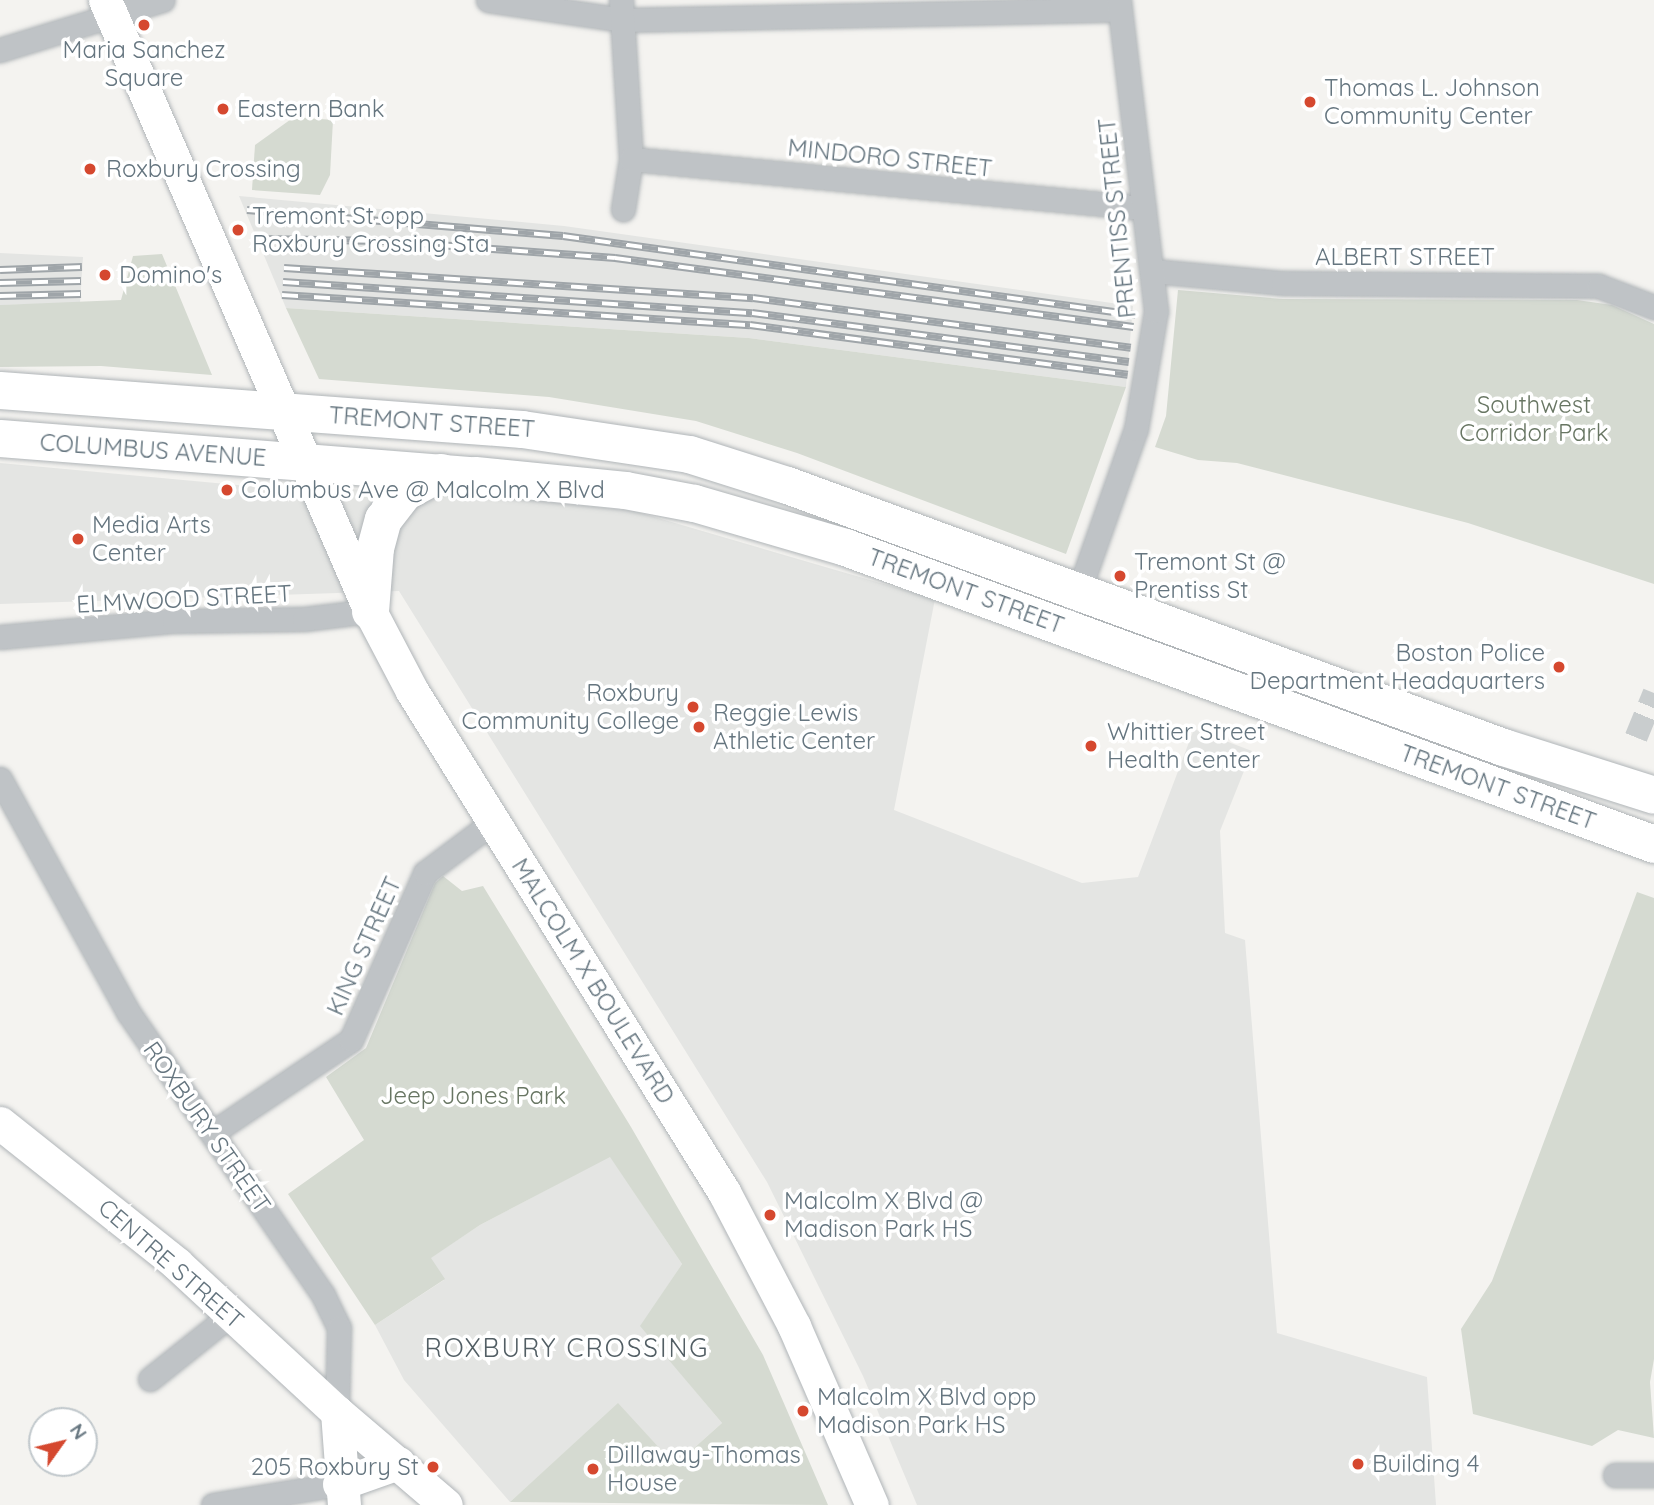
<!DOCTYPE html>
<html>
<head>
<meta charset="utf-8">
<style>
	body { margin:0 }
	#map { position:relative; width:1654px; height:1505px; overflow:hidden; background:#f4f3f0; font-family:Quicksand,sans-serif }
	div>[style] { position:absolute }
	.built>* { inset:0; background:#e4e5e3 }
	.green>* { inset:0; background:#d5dad1 }
	.street-tunnel>* { height:23px; margin-top:-11.5px; transform-origin:0; background:repeating-linear-gradient(90deg,#c9cdce 0 23px,transparent 0 34px) }
	.roads { filter:drop-shadow(0 0 2px #b0b5b8) drop-shadow(0 0 2px #b0b5b8) }
	.street>* { height:23px; margin:-11.5px; padding:0 11.5px; transform-origin:11.5px; border-radius:11.5px; background:#bfc3c6 }
	.secondary>* { height:33px; margin:-16.5px; padding:0 16.5px; transform-origin:16.5px; border-radius:16.5px; background:#fff }
	.primary>* { height:37px; margin:-18.5px; padding:0 18.5px; transform-origin:18.5px; border-radius:18.5px; background:#fff }
	.rail>* { height:8px; margin-top:-4px; transform-origin:0; background:repeating-linear-gradient(90deg,#fff 0 16px,#9fa5a9 0 32px); box-sizing:border-box; border-block:2px solid #9fa5a9 }
	.dots>* { width:19px; height:19px; translate:-50% -50%; box-sizing:border-box; border:4px solid #fff; border-radius:50% }
	span { translate:-50% -50%; white-space:nowrap; text-align:center; line-height:1.15; -webkit-text-stroke:7px #fff; paint-order:stroke }
	.poi-label { font-size:24px; color:#65757f }
	.left { translate:0 -50%; text-align:left }
	.right { translate:-100% -50%; text-align:right }
	.street-label { font-size:24px; color:#65757f }
	.park-label { font-size:24px; color:#687663 }
	.neighbourhood-label { font-size:26px; color:#525e64; letter-spacing:2px }
	.north { position:absolute; left:28px; top:1407px; width:70px; height:70px; box-sizing:border-box; background:#fff; border:2px solid #c1c8cc; border-radius:50%; rotate:56deg; font-size:19px; font-weight:700; line-height:28px; text-align:center; color:#65757f }
	.north::after { content:''; display:block; margin:auto; width:24px; height:32px; background:#d5482f; clip-path:polygon(50% 0,100% 100%,50% 72%,0 100%) }
</style>
</head>
<body>
<div id="map">
	<div class="built">
		<div style="clip-path:polygon(239px 196px,564px 226px,1133px 306px,1126px 387px,749px 338px,286px 308px)"></div>
		<div style="clip-path:polygon(0 253px,83px 257px,80px 303px,0 305px)"></div>
		<div style="clip-path:polygon(0 463px,258px 487px,455px 492px,634px 511px,935px 599px,894px 810px,1082px 883px,1138px 877px,1194px 729px,1252px 751px,1220px 831px,1225px 933px,1245px 940px,1277px 1333px,1427px 1377px,1436px 1505px,917px 1505px,863px 1376px,767px 1182px,399px 591px,0 604px)"></div>
		<div style="clip-path:polygon(610px 1156px,682px 1264px,641px 1326px,722px 1423px,675px 1465px,618px 1404px,510px 1502px,404px 1380px,375px 1325px,444px 1280px,430px 1258px,480px 1225px)"></div>
	</div>
	<div class="green">
		<div style="clip-path:polygon(294px 117px,333px 120px,330px 175px,320px 195px,252px 190px,255px 145px)"></div>
		<div style="clip-path:polygon(162px 254px,212px 375px,101px 366px,0 367px,0 305px,121px 300px,133px 256px)"></div>
		<div style="clip-path:polygon(1178px 290px,1283px 299px,1577px 300px,1612px 305px,1654px 324px,1654px 584px,1468px 523px,1237px 463px,1198px 460px,1155px 447px,1166px 416px)"></div>
		<div style="clip-path:polygon(286px 308px,749px 338px,1126px 387px,1066px 554px,797px 453px,696px 421px,549px 397px,319px 379px)"></div>
		<div style="clip-path:polygon(443px 876px,462px 891px,483px 886px,631px 1127px,763px 1355px,828px 1505px,510px 1502px,618px 1403px,675px 1465px,722px 1423px,640px 1326px,682px 1264px,610px 1157px,480px 1225px,431px 1258px,445px 1279px,375px 1325px,288px 1194px,364px 1140px,326px 1077px,366px 1048px,435px 883px)"></div>
		<div style="clip-path:polygon(1637px 892px,1654px 898px,1654px 1359px,1650px 1382px,1654px 1438px,1618px 1430px,1592px 1446px,1473px 1414px,1461px 1329px,1492px 1281px)"></div>
	</div>
	<div class="street-tunnel">
		<div style="left:1636px;top:737px;width:48px;rotate:-67.8deg"></div>
	</div>
	<div class="roads">
		<div class="street">
			<div style="left:488px;top:0;width:136px;rotate:8.4deg"></div>
			<div style="left:623px;top:20px;width:497px;rotate:-1.2deg"></div>
			<div style="left:621px;top:0;width:159px;rotate:86.4deg"></div>
			<div style="left:631px;top:159px;width:51px;rotate:99.1deg"></div>
			<div style="left:0;top:50px;width:170px;rotate:-17.1deg"></div>
			<div style="left:631px;top:159px;width:515px;rotate:5.46deg"></div>
			<div style="left:1153px;top:271px;width:131px;rotate:5.3deg"></div>
			<div style="left:1283px;top:283px;width:316px;rotate:0.5deg"></div>
			<div style="left:1599px;top:286px;width:59px;rotate:20.9deg"></div>
			<div style="left:1075px;top:602px;width:183px;rotate:-70.6deg"></div>
			<div style="left:1136px;top:429px;width:120px;rotate:-80.4deg"></div>
			<div style="left:1156px;top:311px;width:313px;rotate:-96.8deg"></div>
			<div style="left:0;top:637px;width:175px;rotate:-5.3deg"></div>
			<div style="left:174px;top:621px;width:130px;rotate:-0.9deg"></div>
			<div style="left:304px;top:619px;width:66px;rotate:-6.9deg"></div>
			<div style="left:0;top:779px;width:266px;rotate:61.2deg"></div>
			<div style="left:128px;top:1012px;width:344px;rotate:55.4deg"></div>
			<div style="left:323px;top:1295px;width:37px;rotate:64deg"></div>
			<div style="left:339px;top:1328px;width:84px;rotate:91.4deg"></div>
			<div style="left:212px;top:1133px;width:167px;rotate:-33.8deg"></div>
			<div style="left:351px;top:1040px;width:183px;rotate:-66.1deg"></div>
			<div style="left:425px;top:873px;width:85px;rotate:-36.9deg"></div>
			<div style="left:150px;top:1379px;width:101px;rotate:-38.6deg"></div>
			<div style="left:1615px;top:1475px;width:39px"></div>
			<div style="left:213px;top:1505px;width:128px;rotate:-9.5deg"></div>
		</div>
		<div class="secondary">
			<div style="left:105px;top:0;width:666px;rotate:66.55deg"></div>
			<div style="left:370px;top:611px;width:90px;rotate:62.3deg"></div>
			<div style="left:412px;top:691px;width:590px;rotate:58.09deg"></div>
			<div style="left:724px;top:1192px;width:151px;rotate:62.4deg"></div>
			<div style="left:794px;top:1326px;width:195px;rotate:66.5deg"></div>
			<div style="left:0;top:1123px;width:226px;rotate:38.5deg"></div>
			<div style="left:177px;top:1264px;width:218px;rotate:42.8deg"></div>
			<div style="left:337px;top:1412px;width:143px;rotate:40.5deg"></div>
			<div style="left:337px;top:1412px;width:93px;rotate:85.7deg"></div>
			<div style="left:339px;top:1484px;width:63px;rotate:-19.6deg"></div>
		</div>
		<div class="primary">
			<div style="left:0;top:390px;width:523px;rotate:4.27deg"></div>
			<div style="left:522px;top:429px;width:169px;rotate:8.5deg"></div>
			<div style="left:689px;top:454px;width:103px;rotate:17.6deg"></div>
			<div style="left:787px;top:485px;width:762px;rotate:20.1deg"></div>
			<div style="left:1503px;top:747px;width:158px;rotate:17.6deg"></div>
			<div style="left:0;top:438px;width:476px;rotate:4.5deg"></div>
			<div style="left:475px;top:475px;width:151px;rotate:5.7deg"></div>
			<div style="left:625px;top:490px;width:70px;rotate:10.7deg"></div>
			<div style="left:694px;top:503px;width:157px;rotate:16.2deg"></div>
			<div style="left:845px;top:547px;width:862px;rotate:20.16deg"></div>
			<div style="left:370px;top:611px;width:63px;rotate:-85.5deg"></div>
			<div style="left:375px;top:548px;width:30px;rotate:-75deg"></div>
			<div style="left:383px;top:519px;width:34px;rotate:-52deg"></div>
			<div style="left:404px;top:492px;width:42px;rotate:-28.4deg"></div>
		</div>
	</div>
	<div class="rail">
		<div style="left:247px;top:210px;width:317px;rotate:4.7deg"></div>
		<div style="left:563px;top:236px;width:578px;rotate:7.85deg"></div>
		<div style="left:259px;top:239px;width:125px;rotate:0.9deg"></div>
		<div style="left:384px;top:241px;width:232px;rotate:4.2deg"></div>
		<div style="left:615px;top:258px;width:523px;rotate:7.59deg"></div>
		<div style="left:284px;top:268px;width:470px;rotate:3.7deg"></div>
		<div style="left:753px;top:298px;width:381px;rotate:7.5deg"></div>
		<div style="left:0;top:270px;width:82px;rotate:-2.1deg"></div>
		<div style="left:283px;top:282px;width:470px;rotate:3.8deg"></div>
		<div style="left:752px;top:313px;width:380px;rotate:7.4deg"></div>
		<div style="left:0;top:283px;width:81px;rotate:-1.4deg"></div>
		<div style="left:282px;top:295px;width:469px;rotate:3.7deg"></div>
		<div style="left:750px;top:325px;width:381px;rotate:7.5deg"></div>
		<div style="left:0;top:296px;width:81px;rotate:-1.4deg"></div>
	</div>
	<div class="dots">
		<div style="left:144px;top:25px;background:#d5482f"></div>
		<div style="left:1310px;top:102px;background:#d5482f"></div>
		<div style="left:223px;top:109px;background:#d5482f"></div>
		<div style="left:90px;top:169px;background:#d5482f"></div>
		<div style="left:238px;top:230px;background:#d5482f"></div>
		<div style="left:105px;top:275px;background:#d5482f"></div>
		<div style="left:227px;top:490px;background:#d5482f"></div>
		<div style="left:78px;top:539px;background:#d5482f"></div>
		<div style="left:1120px;top:576px;background:#d5482f"></div>
		<div style="left:1559px;top:667px;background:#d5482f"></div>
		<div style="left:693px;top:707px;background:#d5482f"></div>
		<div style="left:699px;top:727px;background:#d5482f"></div>
		<div style="left:1091px;top:746px;background:#d5482f"></div>
		<div style="left:770px;top:1215px;background:#d5482f"></div>
		<div style="left:803px;top:1411px;background:#d5482f"></div>
		<div style="left:1358px;top:1464px;background:#d5482f"></div>
		<div style="left:433px;top:1467px;background:#d5482f"></div>
		<div style="left:593px;top:1469px;background:#d5482f"></div>
	</div>
	<div class="poi-label">
		<span style="left:144px;top:64px">Maria Sanchez<br>Square</span>
		<span class="left" style="left:1324px;top:102px">Thomas L. Johnson<br>Community Center</span>
		<span class="left" style="left:237px;top:109px">Eastern Bank</span>
		<span class="left" style="left:106px;top:169px">Roxbury Crossing</span>
		<span class="left" style="left:252px;top:230px">Tremont St opp<br>Roxbury Crossing Sta</span>
		<span class="left" style="left:119px;top:275px">Domino's</span>
		<span class="left" style="left:241px;top:490px">Columbus Ave @ Malcolm X Blvd</span>
		<span class="left" style="left:92px;top:539px">Media Arts<br>Center</span>
		<span class="left" style="left:1134px;top:576px">Tremont St @<br>Prentiss St</span>
		<span class="right" style="left:1545px;top:667px">Boston Police<br>Department Headquarters</span>
		<span class="right" style="left:679px;top:707px">Roxbury<br>Community College</span>
		<span class="left" style="left:713px;top:727px">Reggie Lewis<br>Athletic Center</span>
		<span class="left" style="left:1107px;top:746px">Whittier Street<br>Health Center</span>
		<span class="left" style="left:784px;top:1215px">Malcolm X Blvd @<br>Madison Park HS</span>
		<span class="left" style="left:817px;top:1411px">Malcolm X Blvd opp<br>Madison Park HS</span>
		<span class="left" style="left:607px;top:1469px">Dillaway-Thomas<br>House</span>
		<span class="left" style="left:1372px;top:1464px">Building 4</span>
		<span class="right" style="left:419px;top:1467px">205 Roxbury St</span>
	</div>
	<div class="street-label">
		<span style="left:890px;top:158px;rotate:6deg">MINDORO STREET</span>
		<span style="left:1117px;top:218px;rotate:-96deg">PRENTISS STREET</span>
		<span style="left:1405px;top:257px">ALBERT STREET</span>
		<span style="left:432px;top:422px;rotate:4deg">TREMONT STREET</span>
		<span style="left:153px;top:450px;rotate:4deg">COLUMBUS AVENUE</span>
		<span style="left:966px;top:591px;rotate:20deg">TREMONT STREET</span>
		<span style="left:184px;top:599px;rotate:-3deg">ELMWOOD STREET</span>
		<span style="left:1498px;top:787px;rotate:20deg">TREMONT STREET</span>
		<span style="left:364px;top:946px;rotate:-66deg">KING STREET</span>
		<span style="left:593px;top:981px;rotate:58deg">MALCOLM X BOULEVARD</span>
		<span style="left:207px;top:1127px;rotate:55deg">ROXBURY STREET</span>
		<span style="left:171px;top:1264px;rotate:41deg">CENTRE STREET</span>
	</div>
	<div class="park-label">
		<span style="left:1534px;top:419px">Southwest<br>Corridor Park</span>
		<span style="left:473px;top:1096px">Jeep Jones Park</span>
	</div>
	<div class="neighbourhood-label">
		<span style="left:567px;top:1348px">ROXBURY CROSSING</span>
	</div>
	<div class="north">N</div>
</div>
</body>
</html>
